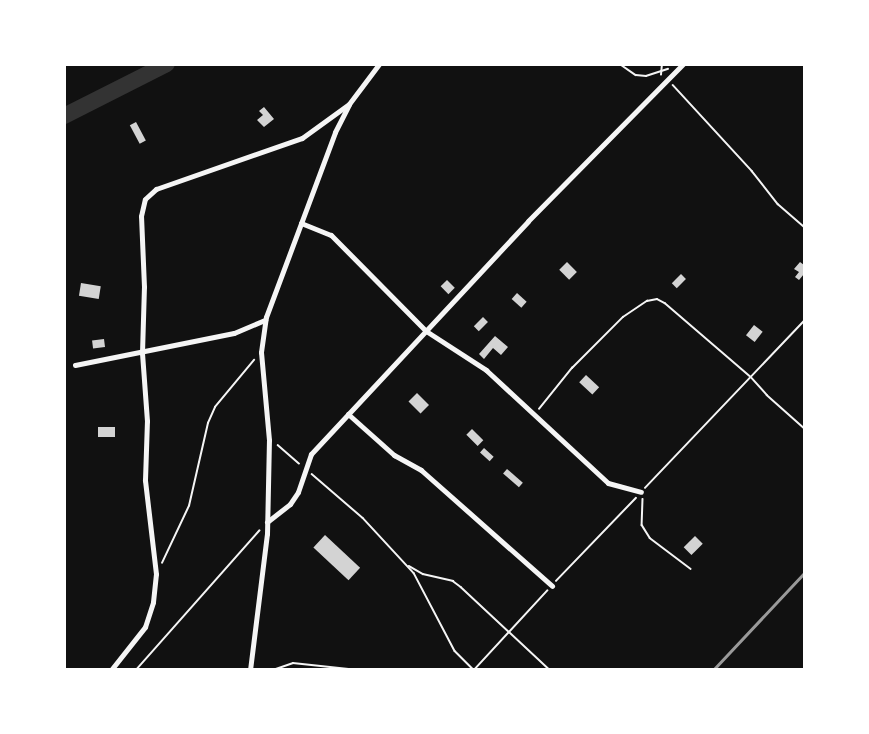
<!DOCTYPE html>
<html>
<head>
<meta charset="utf-8">
<style>
	body { margin:0 }
	#map { position:relative; width:869px; height:734px; overflow:hidden; background:#111; font-family:Figtree,sans-serif }
	div>[style] { position:absolute }
	.river>* { height:16px; margin:-8px; padding:0 8px; transform-origin:8px; border-radius:8px; background:#333 }
	.building>* { inset:0; background:#d3d3d3; transform-origin:0 0 }
	.path>* { height:1.5px; margin:-0.75px; padding:0 0.75px; transform-origin:0.75px; border-radius:0.75px; background:#f5f5f5 }
	.minor>* { height:5px; margin:-2.5px; padding:0 2.5px; transform-origin:2.5px; border-radius:2.5px; background:#f5f5f5 }
	.rail>* { height:3px; margin:-1.5px; padding:0 1.5px; transform-origin:1.5px; border-radius:1.5px; background:#9a9a9a }
	span { translate:-50% -50%; white-space:nowrap; text-align:center; line-height:1.15; -webkit-text-stroke:6px #fff; paint-order:stroke }
	.frame { position:absolute; inset:0; border:66px solid #fff; pointer-events:none }
</style>
</head>
<body>
<div id="map">
	<div class="river">
		<div style="left:64px;top:116px;width:115px;rotate:-26.8deg"></div>
	</div>
	<div class="building">
		<div style="clip-path:polygon(264px 107px,274px 119px,264px 127px,257px 120px,263px 115px,259px 111px)"></div>
		<div style="left:136px;top:122px;width:21px;height:7px;rotate:62deg"></div>
		<div style="left:567px;top:262px;width:14px;height:11px;rotate:45deg"></div>
		<div style="clip-path:polygon(800px 262px,804px 265px,804px 274px,799px 280px,795px 277px,799px 272px,794px 269px)"></div>
		<div style="left:681px;top:274px;width:7px;height:13px;rotate:45deg"></div>
		<div style="left:447px;top:280px;width:11px;height:9px;rotate:45deg"></div>
		<div style="left:81px;top:283px;width:20px;height:13px;rotate:9deg"></div>
		<div style="left:517px;top:293px;width:13px;height:8px;rotate:42deg"></div>
		<div style="left:483px;top:317px;width:7px;height:13px;rotate:45deg"></div>
		<div style="left:754px;top:325px;width:11px;height:13px;rotate:38deg"></div>
		<div style="clip-path:polygon(495px 336px,508px 347px,501px 355px,493px 348px,484px 359px,479px 354px)"></div>
		<div style="left:104px;top:339px;width:8px;height:12px;rotate:83deg"></div>
		<div style="left:586px;top:375px;width:18px;height:10px;rotate:43deg"></div>
		<div style="left:417px;top:393px;width:17px;height:12px;rotate:45deg"></div>
		<div style="left:115px;top:427px;width:10px;height:17px;rotate:90deg"></div>
		<div style="left:472px;top:429px;width:16px;height:8px;rotate:45deg"></div>
		<div style="left:484px;top:448px;width:13px;height:6px;rotate:42deg"></div>
		<div style="left:507px;top:469px;width:21px;height:6px;rotate:41deg"></div>
		<div style="left:325px;top:535px;width:48px;height:17px;rotate:43deg"></div>
		<div style="left:695px;top:536px;width:11px;height:16px;rotate:45deg"></div>
	</div>
	<div class="path">
		<div style="left:620px;top:64px;width:19px;rotate:35deg"></div>
		<div style="left:636px;top:75px;width:10px;rotate:6deg"></div>
		<div style="left:646px;top:76px;width:23px;rotate:-18deg"></div>
		<div style="left:661px;top:75px;width:11px;rotate:-85deg"></div>
		<div style="left:673px;top:85px;width:117px;rotate:47.4deg"></div>
		<div style="left:752px;top:171px;width:42px;rotate:51.8deg"></div>
		<div style="left:778px;top:204px;width:35px;rotate:41deg"></div>
		<div style="left:539px;top:409px;width:53px;rotate:-51.2deg"></div>
		<div style="left:572px;top:368px;width:72px;rotate:-45deg"></div>
		<div style="left:623px;top:317px;width:29px;rotate:-34deg"></div>
		<div style="left:647px;top:301px;width:10px;rotate:-11deg"></div>
		<div style="left:657px;top:299px;width:9px;rotate:27deg"></div>
		<div style="left:665px;top:303px;width:113px;rotate:40.7deg"></div>
		<div style="left:751px;top:377px;width:24px;rotate:48deg"></div>
		<div style="left:767px;top:395px;width:50px;rotate:41.7deg"></div>
		<div style="left:278px;top:445px;width:28px;rotate:41deg"></div>
		<div style="left:312px;top:474px;width:67px;rotate:40.8deg"></div>
		<div style="left:363px;top:518px;width:75px;rotate:47.2deg"></div>
		<div style="left:414px;top:573px;width:88px;rotate:62.3deg"></div>
		<div style="left:455px;top:651px;width:25px;rotate:45deg"></div>
		<div style="left:645px;top:488px;width:231px;rotate:-46.4deg"></div>
		<div style="left:643px;top:499px;width:26px;rotate:92deg"></div>
		<div style="left:642px;top:525px;width:15px;rotate:58deg"></div>
		<div style="left:650px;top:538px;width:51px;rotate:37.1deg"></div>
		<div style="left:162px;top:563px;width:63px;rotate:-64.7deg"></div>
		<div style="left:189px;top:506px;width:85px;rotate:-77.1deg"></div>
		<div style="left:208px;top:423px;width:17px;rotate:-66deg"></div>
		<div style="left:215px;top:407px;width:61px;rotate:-50.3deg"></div>
		<div style="left:409px;top:566px;width:16px;rotate:30deg"></div>
		<div style="left:423px;top:574px;width:31px;rotate:13deg"></div>
		<div style="left:453px;top:581px;width:10px;rotate:37deg"></div>
		<div style="left:461px;top:587px;width:122px;rotate:43deg"></div>
		<div style="left:556px;top:581px;width:115px;rotate:-46.1deg"></div>
		<div style="left:136px;top:670px;width:186px;rotate:-48.5deg"></div>
		<div style="left:273px;top:670px;width:21px;rotate:-19deg"></div>
		<div style="left:293px;top:663px;width:65px;rotate:6.1deg"></div>
		<div style="left:395px;top:670px;width:58px"></div>
		<div style="left:474px;top:670px;width:108px;rotate:-47.3deg"></div>
	</div>
	<div class="minor">
		<div style="left:301px;top:223px;width:32px;rotate:22deg"></div>
		<div style="left:331px;top:235px;width:135px;rotate:45.3deg"></div>
		<div style="left:426px;top:331px;width:72px;rotate:33deg"></div>
		<div style="left:486px;top:370px;width:166px;rotate:42.8deg"></div>
		<div style="left:608px;top:483px;width:34px;rotate:15deg"></div>
		<div style="left:75px;top:365px;width:162px;rotate:-11.4deg"></div>
		<div style="left:234px;top:333px;width:34px;rotate:-23deg"></div>
		<div style="left:348px;top:414px;width:62px;rotate:41.7deg"></div>
		<div style="left:394px;top:455px;width:31px;rotate:29deg"></div>
		<div style="left:421px;top:470px;width:175px;rotate:41.5deg"></div>
		<div style="left:267px;top:522px;width:29px;rotate:-38deg"></div>
		<div style="left:290px;top:504px;width:14px;rotate:-56deg"></div>
		<div style="left:298px;top:492px;width:40px;rotate:-71.1deg"></div>
		<div style="left:311px;top:454px;width:318px;rotate:-47deg"></div>
		<div style="left:528px;top:221px;width:221px;rotate:-45.4deg"></div>
		<div style="left:111px;top:670px;width:55px;rotate:-51.7deg"></div>
		<div style="left:145px;top:627px;width:26px;rotate:-72deg"></div>
		<div style="left:153px;top:602px;width:28px;rotate:-84deg"></div>
		<div style="left:156px;top:574px;width:95px;rotate:-96.7deg"></div>
		<div style="left:145px;top:480px;width:59px;rotate:-88.1deg"></div>
		<div style="left:147px;top:421px;width:68px;rotate:-94.2deg"></div>
		<div style="left:142px;top:353px;width:66px;rotate:-88.3deg"></div>
		<div style="left:144px;top:287px;width:71px;rotate:-92.4deg"></div>
		<div style="left:141px;top:216px;width:17px;rotate:-77deg"></div>
		<div style="left:145px;top:199px;width:15px;rotate:-42deg"></div>
		<div style="left:156px;top:189px;width:155px;rotate:-19.3deg"></div>
		<div style="left:302px;top:138px;width:58px;rotate:-35.9deg"></div>
		<div style="left:250px;top:670px;width:137px;rotate:-82.9deg"></div>
		<div style="left:267px;top:534px;width:94px;rotate:-88.8deg"></div>
		<div style="left:269px;top:440px;width:88px;rotate:-95.2deg"></div>
		<div style="left:261px;top:352px;width:35px;rotate:-82deg"></div>
		<div style="left:266px;top:317px;width:197px;rotate:-69.5deg"></div>
		<div style="left:335px;top:132px;width:31px;rotate:-63deg"></div>
		<div style="left:349px;top:104px;width:50px;rotate:-53.1deg"></div>
	</div>
	<div class="rail">
		<div style="left:713px;top:670px;width:133px;rotate:-46.8deg"></div>
	</div>
	<div class="frame"></div>
</div>
</body>
</html>
